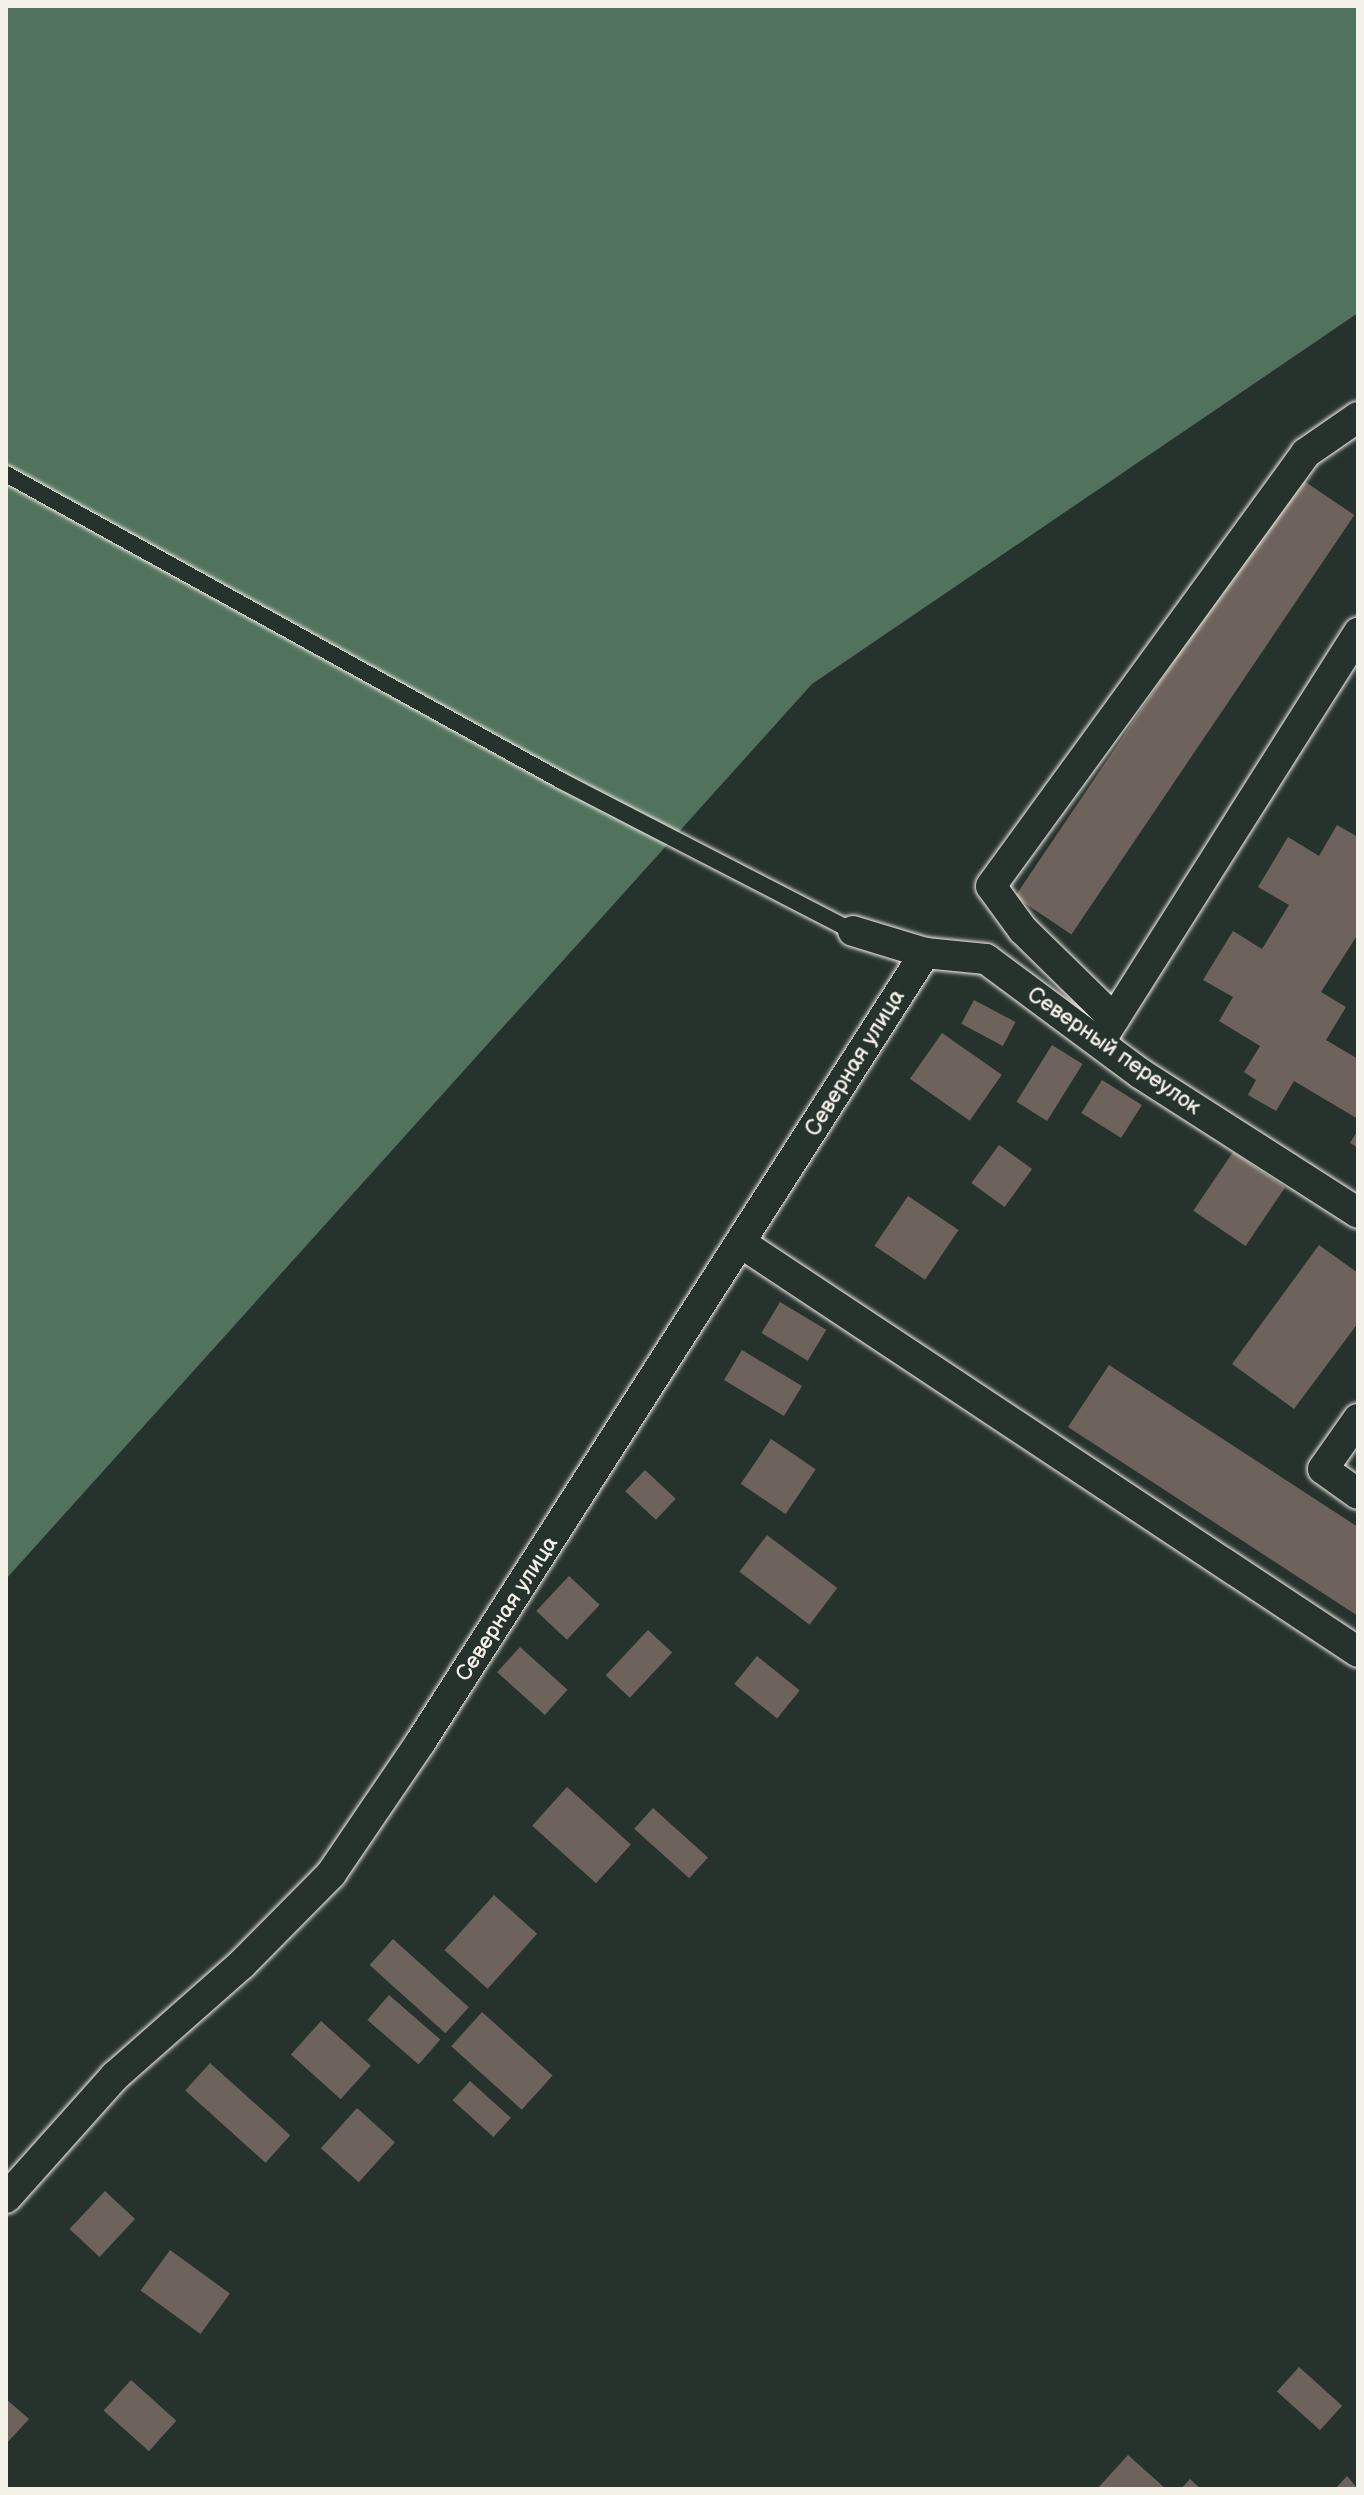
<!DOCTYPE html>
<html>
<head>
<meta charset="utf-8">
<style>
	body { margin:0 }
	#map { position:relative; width:1364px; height:2495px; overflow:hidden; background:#26332d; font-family:"Balsamiq Sans",sans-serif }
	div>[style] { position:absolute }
	.green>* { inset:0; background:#51725c }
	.building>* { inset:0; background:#6e625c; transform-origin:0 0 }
	.roads { filter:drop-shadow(0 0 2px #f4f1e8) drop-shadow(0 0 2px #f4f1e8) }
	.service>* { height:16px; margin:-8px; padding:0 8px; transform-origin:8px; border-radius:8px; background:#26332d }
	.minor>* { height:30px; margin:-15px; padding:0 15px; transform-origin:15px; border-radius:15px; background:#26332d }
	span { translate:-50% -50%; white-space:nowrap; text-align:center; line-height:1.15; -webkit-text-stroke:7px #26332d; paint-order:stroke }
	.street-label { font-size:22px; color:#f4f1e8 }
	.frame { position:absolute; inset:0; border:8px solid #f4f1e8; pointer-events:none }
</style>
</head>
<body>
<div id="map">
	<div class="green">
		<div style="clip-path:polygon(6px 6px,1358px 6px,1358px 313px,812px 684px,6px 1579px)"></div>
	</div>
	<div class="building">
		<div style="left:1298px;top:477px;width:68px;height:506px;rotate:34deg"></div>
		<div style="clip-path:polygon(1337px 825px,1358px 837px,1358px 934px,1321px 992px,1346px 1007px,1326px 1040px,1358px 1059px,1358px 1119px,1294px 1081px,1276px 1111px,1248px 1095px,1256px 1080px,1244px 1072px,1260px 1046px,1219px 1021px,1233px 997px,1203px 980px,1233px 931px,1262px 949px,1289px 905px,1258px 887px,1288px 837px,1319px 856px)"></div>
		<div style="left:974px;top:1000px;width:47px;height:27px;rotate:28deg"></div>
		<div style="left:942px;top:1033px;width:73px;height:56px;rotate:35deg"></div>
		<div style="left:1052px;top:1045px;width:36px;height:67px;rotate:32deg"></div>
		<div style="left:1102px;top:1080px;width:47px;height:39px;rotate:32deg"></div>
		<div style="clip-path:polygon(1358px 1130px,1358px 1148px,1350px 1143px)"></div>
		<div style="left:999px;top:1145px;width:41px;height:47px;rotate:36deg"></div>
		<div style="left:1233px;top:1152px;width:63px;height:71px;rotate:34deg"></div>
		<div style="left:908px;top:1196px;width:61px;height:60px;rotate:34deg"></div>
		<div style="clip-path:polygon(1319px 1245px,1358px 1273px,1358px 1323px,1294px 1409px,1232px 1364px)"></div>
		<div style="left:780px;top:1302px;width:54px;height:36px;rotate:31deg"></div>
		<div style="left:742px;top:1350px;width:70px;height:35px;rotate:31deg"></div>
		<div style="clip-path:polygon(1109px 1365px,1358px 1527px,1358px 1616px,1068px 1427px)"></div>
		<div style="left:771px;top:1439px;width:54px;height:54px;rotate:34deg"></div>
		<div style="left:645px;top:1470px;width:42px;height:29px;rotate:43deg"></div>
		<div style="left:767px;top:1535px;width:88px;height:46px;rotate:37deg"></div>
		<div style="left:569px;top:1576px;width:42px;height:48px;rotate:43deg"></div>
		<div style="left:648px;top:1630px;width:33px;height:62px;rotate:43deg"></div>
		<div style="left:520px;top:1647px;width:64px;height:34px;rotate:42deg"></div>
		<div style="left:757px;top:1656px;width:55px;height:36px;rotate:39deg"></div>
		<div style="left:567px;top:1787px;width:86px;height:52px;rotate:42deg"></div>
		<div style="left:653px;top:1808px;width:74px;height:28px;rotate:42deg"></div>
		<div style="left:494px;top:1895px;width:58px;height:74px;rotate:42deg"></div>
		<div style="left:393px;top:1939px;width:102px;height:35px;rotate:42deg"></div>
		<div style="left:389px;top:1995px;width:68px;height:33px;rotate:41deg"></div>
		<div style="left:482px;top:2012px;width:95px;height:46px;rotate:42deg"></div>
		<div style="left:321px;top:2021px;width:67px;height:45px;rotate:42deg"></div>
		<div style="left:210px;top:2063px;width:108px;height:37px;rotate:42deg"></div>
		<div style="left:470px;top:2081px;width:55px;height:26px;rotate:42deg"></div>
		<div style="left:357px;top:2108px;width:51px;height:54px;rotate:42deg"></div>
		<div style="left:105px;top:2191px;width:41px;height:52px;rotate:43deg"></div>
		<div style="left:170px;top:2250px;width:74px;height:50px;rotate:36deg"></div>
		<div style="left:1299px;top:2367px;width:58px;height:33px;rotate:42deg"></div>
		<div style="left:131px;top:2380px;width:61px;height:41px;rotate:42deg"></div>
		<div style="clip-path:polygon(6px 2399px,29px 2419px,6px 2444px)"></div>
		<div style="clip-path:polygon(1128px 2455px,1166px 2489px,1097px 2489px)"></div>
		<div style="clip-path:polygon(1347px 2476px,1358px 2489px,1335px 2489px)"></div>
		<div style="clip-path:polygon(1190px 2479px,1201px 2489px,1181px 2489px)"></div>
	</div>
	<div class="roads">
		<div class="service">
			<div style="left:6px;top:474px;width:633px;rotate:28.91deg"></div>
			<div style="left:560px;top:780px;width:330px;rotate:27.3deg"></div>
		</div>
		<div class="minor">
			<div style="left:853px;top:931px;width:75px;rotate:17deg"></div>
			<div style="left:925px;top:953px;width:61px;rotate:5.6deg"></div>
			<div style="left:986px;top:959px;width:193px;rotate:36.6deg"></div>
			<div style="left:1141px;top:1074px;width:258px;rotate:32.6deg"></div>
			<div style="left:1114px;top:1019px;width:127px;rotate:-135.6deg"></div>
			<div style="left:1023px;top:930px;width:54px;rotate:-126deg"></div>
			<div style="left:991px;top:886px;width:535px;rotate:-53.96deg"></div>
			<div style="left:1306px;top:453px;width:63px;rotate:-34.7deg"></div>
			<div style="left:1104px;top:1035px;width:476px;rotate:-57.7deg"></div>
			<div style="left:741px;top:1243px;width:740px;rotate:33.54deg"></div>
			<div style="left:1358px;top:1419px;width:61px;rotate:125deg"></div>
			<div style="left:1323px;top:1469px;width:43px;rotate:35.5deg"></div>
			<div style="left:6px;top:2198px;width:164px;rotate:-48.2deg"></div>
			<div style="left:115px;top:2076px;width:169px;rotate:-41.4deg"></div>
			<div style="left:242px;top:1964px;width:127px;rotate:-45.3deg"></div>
			<div style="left:331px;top:1874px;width:158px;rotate:-55.8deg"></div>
			<div style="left:420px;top:1743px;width:938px;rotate:-57.41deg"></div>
		</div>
	</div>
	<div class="street-label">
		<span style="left:1114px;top:1051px;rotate:35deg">Северный переулок</span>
		<span style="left:855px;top:1063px;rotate:-58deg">Северная улица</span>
		<span style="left:507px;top:1609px;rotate:-57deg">Северная улица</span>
	</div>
	<div class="frame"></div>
</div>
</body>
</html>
